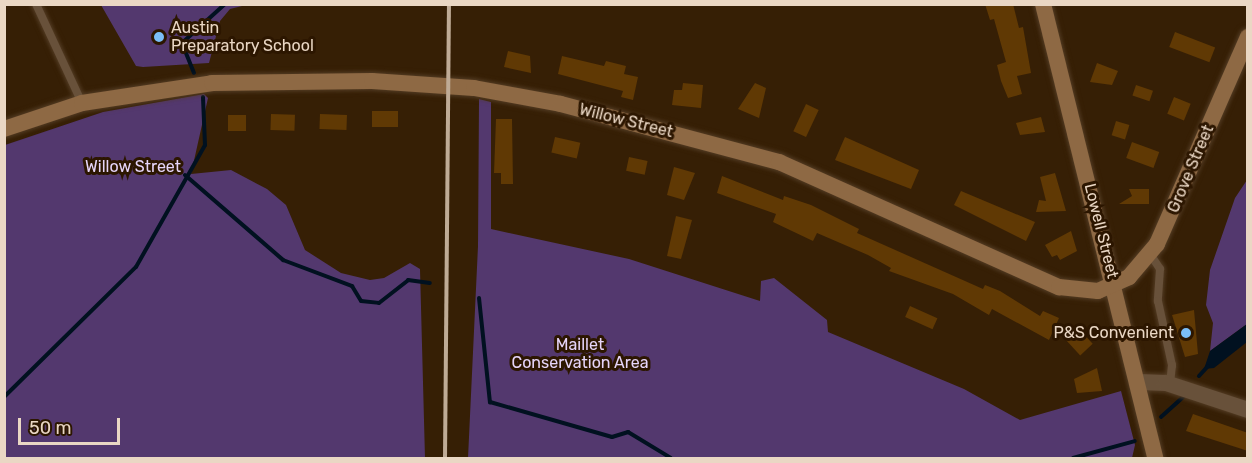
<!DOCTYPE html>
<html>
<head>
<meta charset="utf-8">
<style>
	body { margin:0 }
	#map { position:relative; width:1252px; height:463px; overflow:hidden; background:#361f05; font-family:Rubik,sans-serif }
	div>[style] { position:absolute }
	.green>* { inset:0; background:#53386e }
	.water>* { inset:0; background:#011120 }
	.stream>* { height:4px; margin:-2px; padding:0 2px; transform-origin:2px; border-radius:2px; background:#011120 }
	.building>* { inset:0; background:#603904; transform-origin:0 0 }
	.roads { filter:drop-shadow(0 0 2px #533c24) drop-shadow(0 0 2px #533c24) }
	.service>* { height:8px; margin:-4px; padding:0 4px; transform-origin:4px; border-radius:4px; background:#68513a }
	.minor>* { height:16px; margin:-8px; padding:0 8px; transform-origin:8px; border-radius:8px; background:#68513a }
	.secondary>* { height:16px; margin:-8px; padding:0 8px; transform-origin:8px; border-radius:8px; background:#8e6944 }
	.rail>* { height:4px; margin:-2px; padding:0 2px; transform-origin:2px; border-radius:2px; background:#bfab96 }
	.dots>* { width:16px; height:16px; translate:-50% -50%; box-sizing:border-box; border:3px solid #2c1600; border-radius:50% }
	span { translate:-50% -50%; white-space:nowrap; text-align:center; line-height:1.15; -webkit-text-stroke:6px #2c1600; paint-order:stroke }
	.poi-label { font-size:16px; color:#ead7c4 }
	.left { translate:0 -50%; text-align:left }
	.right { translate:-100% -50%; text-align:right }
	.street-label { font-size:16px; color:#ead7c4 }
	.park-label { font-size:16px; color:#e6d5fa }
	.frame { position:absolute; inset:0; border:6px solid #ead7c4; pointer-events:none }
	.scale { position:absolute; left:18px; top:418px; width:102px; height:27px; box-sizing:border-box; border:3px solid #ead7c4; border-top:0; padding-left:8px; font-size:18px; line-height:21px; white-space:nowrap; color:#ead7c4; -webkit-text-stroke:4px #2c1600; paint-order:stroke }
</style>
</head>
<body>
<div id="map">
	<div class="green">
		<div style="clip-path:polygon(101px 5px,246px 5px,230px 9px,220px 21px,209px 63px,143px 67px,136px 66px)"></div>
		<div style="clip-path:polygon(204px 94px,208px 98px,191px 174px,231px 170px,267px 189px,286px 205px,305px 250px,341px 273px,370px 280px,384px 278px,410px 263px,420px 269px,425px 458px,5px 458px,5px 145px,103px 112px)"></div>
		<div style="clip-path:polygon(479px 99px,491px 102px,491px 229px,629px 259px,760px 301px,761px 281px,774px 278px,827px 320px,828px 332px,964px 389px,1020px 420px,1121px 391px,1135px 445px,1132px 458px,468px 458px,478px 246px)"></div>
		<div style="clip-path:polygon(1247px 180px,1247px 324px,1210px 351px,1213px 323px,1206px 305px,1210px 270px,1235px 198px)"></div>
	</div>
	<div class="water">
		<div style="clip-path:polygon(1247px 324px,1247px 342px,1214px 368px,1204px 369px,1210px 351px)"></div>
	</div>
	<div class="stream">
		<div style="left:194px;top:73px;width:32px;rotate:-112deg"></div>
		<div style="left:182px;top:43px;width:58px;rotate:-42.2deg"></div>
		<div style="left:185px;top:175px;width:130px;rotate:40.9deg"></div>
		<div style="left:283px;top:260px;width:74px;rotate:20.6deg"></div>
		<div style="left:352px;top:286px;width:17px;rotate:59deg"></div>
		<div style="left:361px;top:301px;width:18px;rotate:6deg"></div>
		<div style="left:379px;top:303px;width:37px;rotate:-38deg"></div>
		<div style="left:408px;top:280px;width:22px;rotate:8deg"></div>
		<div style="left:479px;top:298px;width:105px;rotate:84deg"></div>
		<div style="left:490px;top:402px;width:127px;rotate:16deg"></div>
		<div style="left:612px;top:437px;width:17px;rotate:-17deg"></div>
		<div style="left:628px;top:432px;width:50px;rotate:31.2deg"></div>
		<div style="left:1199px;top:376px;width:13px;rotate:-48deg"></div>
		<div style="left:4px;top:397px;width:185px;rotate:-44.6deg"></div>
		<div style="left:136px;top:267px;width:140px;rotate:-60.5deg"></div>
		<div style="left:205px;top:145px;width:48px;rotate:-92.4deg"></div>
		<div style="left:1161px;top:417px;width:31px;rotate:-42deg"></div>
		<div style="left:1073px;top:458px;width:64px;rotate:-15.3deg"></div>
	</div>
	<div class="building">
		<div style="clip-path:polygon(985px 4px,1013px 4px,1019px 28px,1023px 27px,1031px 73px,1017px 76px,1022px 94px,1008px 98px,1001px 81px,997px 65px,1006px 62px,994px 19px,990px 20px)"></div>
		<div style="left:1175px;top:32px;width:43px;height:16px;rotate:21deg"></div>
		<div style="clip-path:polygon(508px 51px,530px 56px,531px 73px,504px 67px)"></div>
		<div style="clip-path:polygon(562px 56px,604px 66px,606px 61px,626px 66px,624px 74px,638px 77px,633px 100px,621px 97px,623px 91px,558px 74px)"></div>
		<div style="clip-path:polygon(1097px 63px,1118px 71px,1112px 85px,1090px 82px)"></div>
		<div style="clip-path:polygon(683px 83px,703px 85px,701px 108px,672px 105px,674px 90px,682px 90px)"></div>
		<div style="clip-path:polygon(755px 83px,766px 88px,759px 118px,738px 109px)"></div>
		<div style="left:1136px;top:85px;width:18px;height:11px;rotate:19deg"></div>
		<div style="left:1174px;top:97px;width:18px;height:18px;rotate:22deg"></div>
		<div style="left:806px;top:104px;width:14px;height:30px;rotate:25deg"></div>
		<div style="left:398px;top:111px;width:16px;height:26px;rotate:90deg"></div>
		<div style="left:271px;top:114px;width:24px;height:16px;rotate:2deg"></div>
		<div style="left:320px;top:114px;width:27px;height:15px;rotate:2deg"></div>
		<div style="left:228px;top:115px;width:18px;height:16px"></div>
		<div style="clip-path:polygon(1041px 117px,1045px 132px,1020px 135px,1016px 123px)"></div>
		<div style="clip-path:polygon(496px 119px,512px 119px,513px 184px,501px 184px,501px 173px,494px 173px)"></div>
		<div style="left:1116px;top:121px;width:14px;height:15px;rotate:17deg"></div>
		<div style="left:555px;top:137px;width:26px;height:16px;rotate:13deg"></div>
		<div style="clip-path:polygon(845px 137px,919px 170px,911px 189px,835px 160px)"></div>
		<div style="left:1132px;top:142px;width:29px;height:17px;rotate:20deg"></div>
		<div style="left:629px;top:157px;width:19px;height:14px;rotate:12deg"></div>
		<div style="clip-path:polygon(674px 167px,695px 173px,684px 200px,667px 195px)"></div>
		<div style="clip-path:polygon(1055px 173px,1066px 211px,1036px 212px,1039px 200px,1046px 201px,1040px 177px)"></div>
		<div style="clip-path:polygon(722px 176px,783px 200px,784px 196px,811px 205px,859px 229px,857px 233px,983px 289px,985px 285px,1000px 291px,1040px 316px,1043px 311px,1059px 318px,1049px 340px,992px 309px,989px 315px,953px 294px,889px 271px,891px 268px,868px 255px,817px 233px,813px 241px,773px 222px,776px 214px,717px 193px)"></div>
		<div style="clip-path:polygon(1129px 189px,1149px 189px,1149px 204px,1119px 204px,1132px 196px)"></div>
		<div style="clip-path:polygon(961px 191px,1035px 222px,1026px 241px,954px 205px)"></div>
		<div style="clip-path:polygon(676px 216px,692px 220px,681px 259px,667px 256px)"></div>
		<div style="clip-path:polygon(1071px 231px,1077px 251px,1060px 260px,1057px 255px,1052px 257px,1045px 245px)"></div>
		<div style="left:910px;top:306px;width:30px;height:12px;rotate:24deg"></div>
		<div style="clip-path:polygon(1194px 310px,1198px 354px,1185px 357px,1172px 315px)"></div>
		<div style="left:1077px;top:327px;width:23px;height:17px;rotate:47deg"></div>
		<div style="clip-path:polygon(1097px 368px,1102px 391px,1077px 393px,1074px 379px)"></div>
		<div style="clip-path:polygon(1193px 414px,1248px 433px,1248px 451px,1186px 431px)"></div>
	</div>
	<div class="roads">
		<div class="service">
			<div style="left:36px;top:4px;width:109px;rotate:65.1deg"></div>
			<div style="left:1150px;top:254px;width:18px;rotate:56deg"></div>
			<div style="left:1160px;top:269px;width:32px;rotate:94deg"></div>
			<div style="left:1158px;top:301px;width:66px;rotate:77.7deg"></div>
			<div style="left:1172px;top:365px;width:19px;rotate:96deg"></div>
		</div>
		<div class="minor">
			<div style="left:1139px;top:382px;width:27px;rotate:2deg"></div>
			<div style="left:1166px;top:383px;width:86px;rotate:18.2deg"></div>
		</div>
		<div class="secondary">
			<div style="left:1043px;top:4px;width:468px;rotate:76.1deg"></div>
			<div style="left:4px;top:129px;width:82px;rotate:-18.4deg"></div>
			<div style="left:82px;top:103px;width:132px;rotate:-8.7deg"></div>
			<div style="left:212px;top:83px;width:160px;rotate:-0.7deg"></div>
			<div style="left:372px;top:81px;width:102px;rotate:3.9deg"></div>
			<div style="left:474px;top:88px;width:88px;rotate:10.4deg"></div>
			<div style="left:561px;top:104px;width:226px;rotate:14.9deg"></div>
			<div style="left:779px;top:162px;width:307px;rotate:24.1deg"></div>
			<div style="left:1059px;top:287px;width:39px;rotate:6deg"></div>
			<div style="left:1098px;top:291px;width:34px;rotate:-24deg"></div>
			<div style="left:1129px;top:277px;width:43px;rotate:-49.7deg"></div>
			<div style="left:1157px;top:244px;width:226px;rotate:-66.3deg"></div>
		</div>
	</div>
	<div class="rail">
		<div style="left:445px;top:458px;width:454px;rotate:-89.5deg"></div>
	</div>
	<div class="dots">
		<div style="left:159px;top:37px;background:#7bbef8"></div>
		<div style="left:1186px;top:333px;background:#7bbef8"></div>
	</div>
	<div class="poi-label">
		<span class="left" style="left:171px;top:37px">Austin<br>Preparatory School</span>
		<span class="right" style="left:1174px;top:333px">P&amp;S Convenient</span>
	</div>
	<div class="street-label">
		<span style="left:626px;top:121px;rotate:14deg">Willow Street</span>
		<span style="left:1191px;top:169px;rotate:-67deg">Grove Street</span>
		<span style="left:1101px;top:231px;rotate:76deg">Lowell Street</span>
	</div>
	<div class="park-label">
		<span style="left:133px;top:167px">Willow Street</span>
		<span style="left:580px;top:354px">Maillet<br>Conservation Area</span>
	</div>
	<div class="frame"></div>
	<div class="scale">50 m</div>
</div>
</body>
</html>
